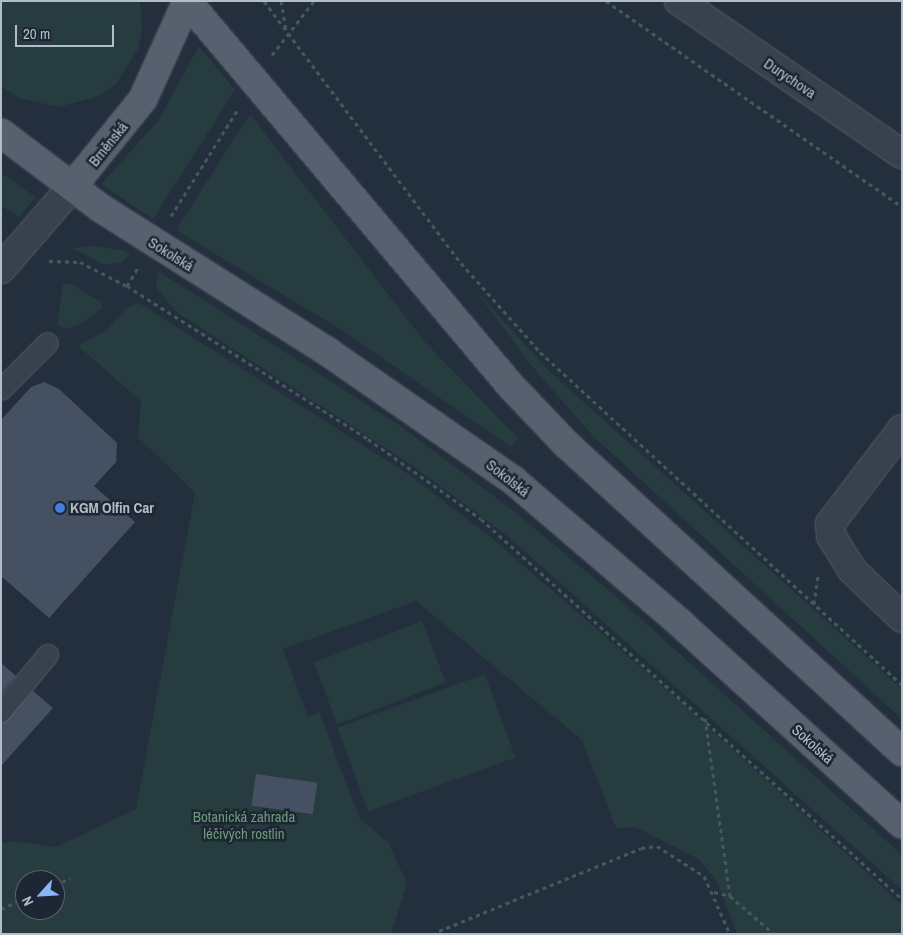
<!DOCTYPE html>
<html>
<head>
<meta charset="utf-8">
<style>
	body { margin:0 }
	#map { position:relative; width:903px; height:935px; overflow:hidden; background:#242f3e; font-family:"Archivo Narrow",sans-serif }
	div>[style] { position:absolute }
	.green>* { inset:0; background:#263c3f; transform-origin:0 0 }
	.building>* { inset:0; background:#455162; transform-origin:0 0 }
	.path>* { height:3px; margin-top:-1.5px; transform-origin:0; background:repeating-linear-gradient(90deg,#44595c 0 4px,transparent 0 8px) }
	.roads { filter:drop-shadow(0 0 1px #565f6c) drop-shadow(0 0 1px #565f6c) }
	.service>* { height:20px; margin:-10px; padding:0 10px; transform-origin:10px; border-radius:10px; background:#38414e }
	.minor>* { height:28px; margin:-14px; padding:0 14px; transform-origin:14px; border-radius:14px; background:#38414e }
	.tertiary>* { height:28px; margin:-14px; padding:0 14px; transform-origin:14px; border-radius:14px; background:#38414e }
	.primary>* { height:28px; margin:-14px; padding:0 14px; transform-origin:14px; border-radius:14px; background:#56606e }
	.dots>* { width:14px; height:14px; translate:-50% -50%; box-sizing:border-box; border:2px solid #1d2633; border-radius:50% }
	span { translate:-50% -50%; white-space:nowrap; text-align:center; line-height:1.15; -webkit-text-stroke:5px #1d2633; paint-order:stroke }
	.street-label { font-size:15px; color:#b4bcc9 }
	.poi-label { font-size:15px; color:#b4bcc9; font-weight:700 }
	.left { translate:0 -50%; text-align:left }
	.park-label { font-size:15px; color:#6b9a76 }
	.frame { position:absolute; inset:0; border:2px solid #b4bcc9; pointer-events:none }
	.north { position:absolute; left:15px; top:870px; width:50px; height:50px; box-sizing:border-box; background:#1d2633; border:1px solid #59626f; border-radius:50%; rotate:244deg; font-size:14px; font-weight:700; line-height:20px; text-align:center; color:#b4bcc9 }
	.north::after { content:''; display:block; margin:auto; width:18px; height:22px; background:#8ab4f8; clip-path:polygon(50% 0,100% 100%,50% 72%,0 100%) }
	.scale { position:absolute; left:15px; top:25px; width:99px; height:22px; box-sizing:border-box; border:2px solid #b4bcc9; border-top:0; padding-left:6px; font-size:15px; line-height:18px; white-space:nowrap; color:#b4bcc9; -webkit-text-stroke:4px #1d2633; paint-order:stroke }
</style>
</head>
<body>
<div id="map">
	<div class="green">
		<div style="clip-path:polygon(1px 1px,140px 1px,142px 29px,138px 49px,116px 84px,99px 96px,59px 107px,19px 98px,1px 86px)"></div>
		<div style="clip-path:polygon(199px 46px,235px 90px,153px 219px,101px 184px,158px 121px)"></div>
		<div style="clip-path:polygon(250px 114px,424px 341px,518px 438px,511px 447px,343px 331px,176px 230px)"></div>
		<div style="clip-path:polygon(1px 173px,36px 197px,19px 217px,1px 206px)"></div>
		<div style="clip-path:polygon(96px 246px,125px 251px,130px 254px,122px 262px,105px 265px,72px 248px)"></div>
		<div style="clip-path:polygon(158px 271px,399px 425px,516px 513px,619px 599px,902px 855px,902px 890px,509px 537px,413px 466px,178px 313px,156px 288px)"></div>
		<div style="clip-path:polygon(63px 284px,72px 284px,102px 303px,102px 308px,79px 325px,63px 329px,57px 324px)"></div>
		<div style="clip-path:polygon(473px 287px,548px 370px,902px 689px,902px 719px,593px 436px,532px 366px)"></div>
		<div style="clip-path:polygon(evenodd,139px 303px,408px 474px,487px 534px,688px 708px,902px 905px,902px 934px,737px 934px,718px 883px,700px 860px,636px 827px,616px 828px,582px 740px,416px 601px,283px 649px,308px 717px,319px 712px,360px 819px,388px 842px,407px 883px,391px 934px,1px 934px,1px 844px,13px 841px,56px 847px,136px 809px,195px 493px,138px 437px,141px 401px,78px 346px,105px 331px,128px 307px,139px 303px,25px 880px,55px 880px,55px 910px,25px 910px,25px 880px)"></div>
		<div style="left:422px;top:621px;width:66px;height:116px;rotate:69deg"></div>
		<div style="left:485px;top:674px;width:89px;height:157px;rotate:70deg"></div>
	</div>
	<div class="building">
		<div style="clip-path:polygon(44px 382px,59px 389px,117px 443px,116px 462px,94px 486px,135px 522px,49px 618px,1px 576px,1px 420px,31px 387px)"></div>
		<div style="clip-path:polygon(1px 663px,16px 676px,1px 693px)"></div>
		<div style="clip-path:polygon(33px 691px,53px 708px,1px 766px,1px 724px)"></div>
		<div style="left:256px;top:774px;width:62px;height:32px;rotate:8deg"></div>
	</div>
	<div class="path">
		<div style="left:264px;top:1px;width:328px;rotate:53.1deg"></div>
		<div style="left:461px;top:263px;width:119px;rotate:48.4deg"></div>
		<div style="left:540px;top:352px;width:492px;rotate:42.6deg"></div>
		<div style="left:281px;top:1px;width:28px;rotate:80deg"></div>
		<div style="left:606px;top:1px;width:361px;rotate:34.8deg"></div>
		<div style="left:272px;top:55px;width:68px;rotate:-52.1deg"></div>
		<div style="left:171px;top:216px;width:126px;rotate:-57.9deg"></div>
		<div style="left:49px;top:261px;width:31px;rotate:2deg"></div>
		<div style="left:80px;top:262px;width:53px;rotate:27.1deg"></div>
		<div style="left:127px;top:286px;width:285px;rotate:32.4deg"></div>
		<div style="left:368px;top:439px;width:138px;rotate:35.3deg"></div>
		<div style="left:481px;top:519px;width:567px;rotate:42.07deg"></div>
		<div style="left:127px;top:286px;width:21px;rotate:-59deg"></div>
		<div style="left:814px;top:604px;width:28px;rotate:-82deg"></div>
		<div style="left:705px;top:718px;width:180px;rotate:82deg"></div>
		<div style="left:55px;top:885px;width:17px;rotate:-24deg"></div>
		<div style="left:714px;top:892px;width:16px;rotate:14deg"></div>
		<div style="left:730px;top:896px;width:58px;rotate:40.8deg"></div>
		<div style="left:1px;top:909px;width:26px;rotate:-25deg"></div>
		<div style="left:439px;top:931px;width:218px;rotate:-22.3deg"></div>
		<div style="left:641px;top:848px;width:16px;rotate:-7deg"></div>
		<div style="left:657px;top:846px;width:56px;rotate:32.6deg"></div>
		<div style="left:704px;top:876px;width:64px;rotate:65.9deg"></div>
	</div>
	<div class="roads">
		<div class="service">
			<div style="left:1px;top:390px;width:66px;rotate:-45deg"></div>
			<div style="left:1px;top:712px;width:74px;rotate:-50.5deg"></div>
		</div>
		<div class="minor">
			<div style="left:679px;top:1px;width:270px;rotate:34.5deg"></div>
			<div style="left:902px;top:429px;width:119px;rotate:127.2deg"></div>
			<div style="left:830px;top:524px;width:12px;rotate:85deg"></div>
			<div style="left:831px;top:536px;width:40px;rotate:58deg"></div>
			<div style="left:852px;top:570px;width:69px;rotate:43.8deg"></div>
		</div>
		<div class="tertiary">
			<div style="left:1px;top:269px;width:108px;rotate:-49.1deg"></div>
		</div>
		<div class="primary">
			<div style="left:1px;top:133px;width:126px;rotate:37deg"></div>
			<div style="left:102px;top:209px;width:267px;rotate:32.3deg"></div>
			<div style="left:328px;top:352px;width:226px;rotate:34.7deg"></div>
			<div style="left:514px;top:481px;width:218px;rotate:40.5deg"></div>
			<div style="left:680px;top:623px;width:299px;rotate:42.2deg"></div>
			<div style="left:72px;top:187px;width:113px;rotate:-51.1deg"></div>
			<div style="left:143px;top:99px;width:107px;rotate:-65.8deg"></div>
			<div style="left:187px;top:1px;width:502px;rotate:49.93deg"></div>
			<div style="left:510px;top:385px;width:80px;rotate:46.5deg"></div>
			<div style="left:565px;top:443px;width:457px;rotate:42.5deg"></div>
		</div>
	</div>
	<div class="dots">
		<div style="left:60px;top:508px;background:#3f7fe0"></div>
	</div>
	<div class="street-label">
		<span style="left:790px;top:78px;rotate:34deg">Durychova</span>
		<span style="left:108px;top:144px;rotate:-51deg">Brněnská</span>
		<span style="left:171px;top:254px;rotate:32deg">Sokolská</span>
		<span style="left:508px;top:478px;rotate:38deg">Sokolská</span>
		<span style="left:813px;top:744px;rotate:42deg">Sokolská</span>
	</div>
	<div class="poi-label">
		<span class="left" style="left:70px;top:508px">KGM Olfin Car</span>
	</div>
	<div class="park-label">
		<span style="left:244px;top:825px">Botanická zahrada<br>léčivých rostlin</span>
	</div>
	<div class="frame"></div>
	<div class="north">N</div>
	<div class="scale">20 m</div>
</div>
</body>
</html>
